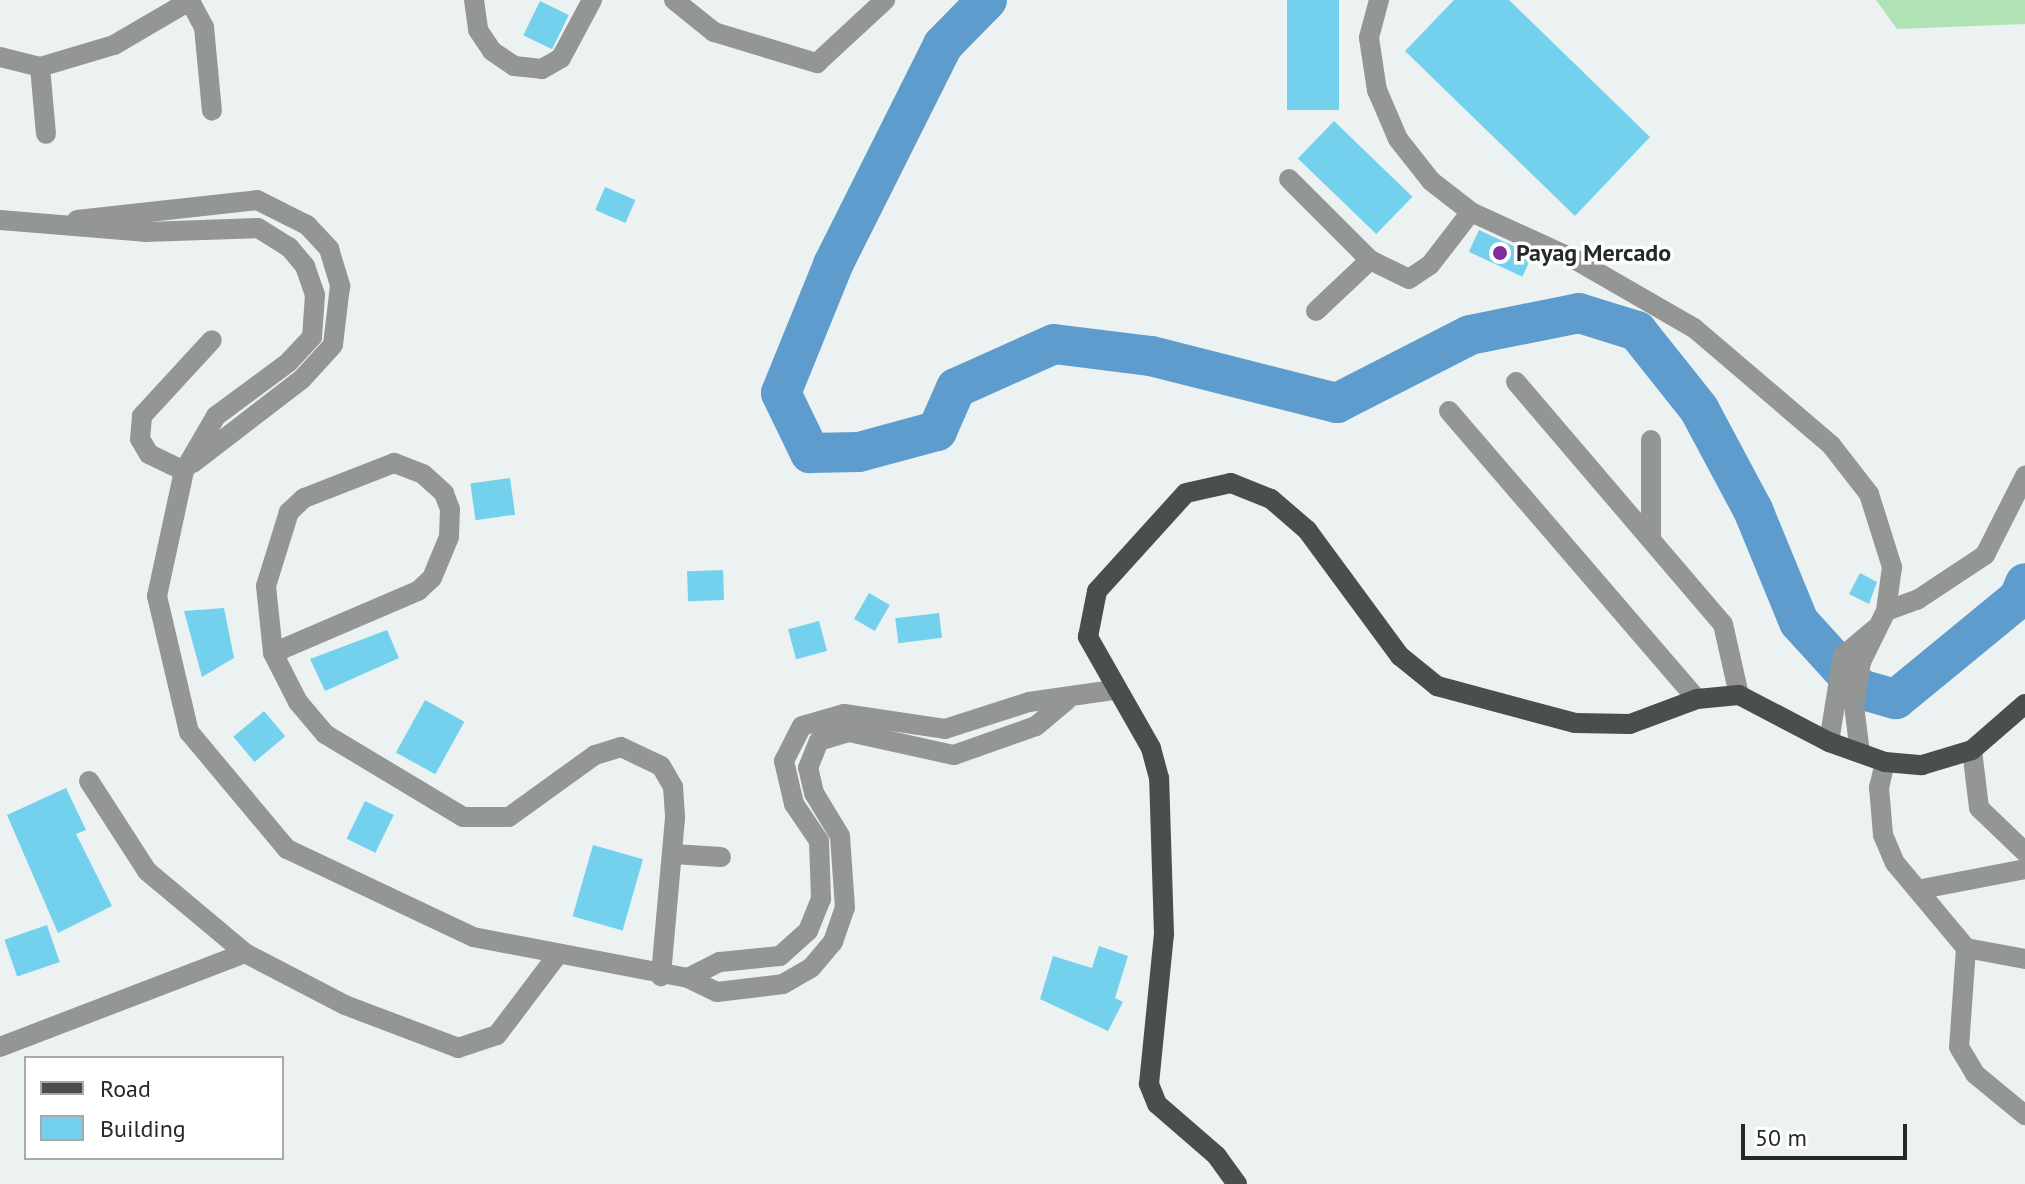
<!DOCTYPE html>
<html>
<head>
<meta charset="utf-8">
<style>
	body { margin:0 }
	#map { position:relative; width:2025px; height:1184px; overflow:hidden; background:#ebf2f1; font-family:"PT Sans",sans-serif }
	div>[style] { position:absolute }
	.green>* { inset:0; background:#afe2b4 }
	.river>* { height:40px; margin:-20px; padding:0 20px; transform-origin:20px; border-radius:20px; background:#5e9ccd }
	.building>* { inset:0; background:#73d1ee; transform-origin:0 0 }
	.minor>* { height:20px; margin:-10px; padding:0 10px; transform-origin:10px; border-radius:10px; background:#949695 }
	.major>* { height:20px; margin:-10px; padding:0 10px; transform-origin:10px; border-radius:10px; background:#4a4e4d }
	.dots>* { width:22px; height:22px; translate:-50% -50%; box-sizing:border-box; border:4px solid #fff; border-radius:50% }
	span { translate:-50% -50%; white-space:nowrap; text-align:center; line-height:1.15; -webkit-text-stroke:7px #fff; paint-order:stroke }
	.poi-label { font-size:24px; color:#262929; font-weight:700 }
	.left { translate:0 -50%; text-align:left }
	.legend { position:absolute; left:24px; top:1056px; width:260px; height:104px; box-sizing:border-box; background:#fff; border:2px solid #a8a9a9; margin:0; padding:10px 14px; list-style:none; font-size:24px; color:#262929 }
	.legend li { display:flex; align-items:center; gap:16px; height:40px }
	.legend b { width:40px; border:2px solid #a8a9a9 }
	.scale { position:absolute; left:1741px; top:1124px; width:166px; height:36px; box-sizing:border-box; border:4px solid #262929; border-top:0; padding-left:10px; font-size:24px; line-height:28px; white-space:nowrap; color:#262929; -webkit-text-stroke:6px #fff; paint-order:stroke }
</style>
</head>
<body>
<div id="map">
	<div class="green">
		<div style="clip-path:polygon(1876px 0,2025px 0,2025px 24px,1897px 29px)"></div>
	</div>
	<div class="river">
		<div style="left:987px;top:0;width:63px;rotate:134.4deg"></div>
		<div style="left:943px;top:45px;width:246px;rotate:116.6deg"></div>
		<div style="left:833px;top:265px;width:138px;rotate:112.1deg"></div>
		<div style="left:781px;top:393px;width:67px;rotate:64.2deg"></div>
		<div style="left:810px;top:453px;width:49px;rotate:-1.2deg"></div>
		<div style="left:859px;top:452px;width:81px;rotate:-15.1deg"></div>
		<div style="left:937px;top:431px;width:47px;rotate:-66.2deg"></div>
		<div style="left:956px;top:388px;width:107px;rotate:-24.2deg"></div>
		<div style="left:1054px;top:344px;width:98px;rotate:7.1deg"></div>
		<div style="left:1151px;top:356px;width:192px;rotate:14.2deg"></div>
		<div style="left:1337px;top:403px;width:149px;rotate:-27.1deg"></div>
		<div style="left:1470px;top:335px;width:111px;rotate:-11.4deg"></div>
		<div style="left:1579px;top:313px;width:61px;rotate:17.2deg"></div>
		<div style="left:1637px;top:331px;width:100px;rotate:51.5deg"></div>
		<div style="left:1699px;top:409px;width:115px;rotate:61.9deg"></div>
		<div style="left:1753px;top:510px;width:121px;rotate:67.7deg"></div>
		<div style="left:1799px;top:622px;width:91px;rotate:47.7deg"></div>
		<div style="left:1860px;top:689px;width:37px;rotate:16deg"></div>
		<div style="left:1896px;top:699px;width:159px;rotate:-39.4deg"></div>
		<div style="left:2019px;top:598px;width:16px;rotate:-68deg"></div>
	</div>
	<div class="building">
		<div style="left:1287px;top:0;width:52px;height:110px"></div>
		<div style="clip-path:polygon(1454px 0,1509px 0,1650px 137px,1575px 216px,1405px 51px)"></div>
		<div style="left:540px;top:1px;width:32px;height:38px;rotate:26deg"></div>
		<div style="left:1334px;top:121px;width:109px;height:52px;rotate:44deg"></div>
		<div style="left:605px;top:187px;width:33px;height:25px;rotate:23deg"></div>
		<div style="left:1479px;top:230px;width:59px;height:24px;rotate:25deg"></div>
		<div style="left:510px;top:478px;width:37px;height:40px;rotate:82deg"></div>
		<div style="left:723px;top:570px;width:30px;height:36px;rotate:88deg"></div>
		<div style="clip-path:polygon(1860px 573px,1877px 582px,1869px 604px,1849px 594px)"></div>
		<div style="left:869px;top:593px;width:24px;height:30px;rotate:30deg"></div>
		<div style="clip-path:polygon(224px 608px,234px 658px,202px 677px,184px 611px)"></div>
		<div style="left:939px;top:613px;width:25px;height:44px;rotate:83deg"></div>
		<div style="left:819px;top:621px;width:31px;height:32px;rotate:75deg"></div>
		<div style="clip-path:polygon(387px 630px,399px 658px,325px 691px,310px 659px)"></div>
		<div style="left:425px;top:700px;width:45px;height:60px;rotate:29deg"></div>
		<div style="left:264px;top:711px;width:33px;height:40px;rotate:50deg"></div>
		<div style="clip-path:polygon(66px 788px,86px 830px,76px 834px,112px 906px,58px 933px,7px 815px)"></div>
		<div style="left:365px;top:801px;width:32px;height:42px;rotate:26deg"></div>
		<div style="left:593px;top:845px;width:52px;height:74px;rotate:16deg"></div>
		<div style="left:47px;top:925px;width:39px;height:45px;rotate:71deg"></div>
		<div style="clip-path:polygon(1099px 946px,1128px 956px,1115px 998px,1123px 1002px,1108px 1031px,1040px 999px,1053px 956px,1092px 968px)"></div>
	</div>
	<div class="minor">
		<div style="left:474px;top:0;width:30px;rotate:82deg"></div>
		<div style="left:478px;top:30px;width:25px;rotate:56deg"></div>
		<div style="left:492px;top:51px;width:27px;rotate:34deg"></div>
		<div style="left:514px;top:66px;width:28px;rotate:6deg"></div>
		<div style="left:542px;top:69px;width:22px;rotate:-30deg"></div>
		<div style="left:561px;top:58px;width:66px;rotate:-61.9deg"></div>
		<div style="left:674px;top:0;width:51px;rotate:38.7deg"></div>
		<div style="left:714px;top:32px;width:108px;rotate:16.8deg"></div>
		<div style="left:817px;top:63px;width:93px;rotate:-42.8deg"></div>
		<div style="left:1379px;top:0;width:39px;rotate:105deg"></div>
		<div style="left:1369px;top:38px;width:53px;rotate:81.3deg"></div>
		<div style="left:1377px;top:90px;width:53px;rotate:66.8deg"></div>
		<div style="left:1398px;top:139px;width:53px;rotate:51.8deg"></div>
		<div style="left:1431px;top:181px;width:51px;rotate:37.8deg"></div>
		<div style="left:1471px;top:212px;width:115px;rotate:24.6deg"></div>
		<div style="left:1576px;top:260px;width:136px;rotate:30deg"></div>
		<div style="left:1694px;top:328px;width:180px;rotate:40.5deg"></div>
		<div style="left:1831px;top:445px;width:62px;rotate:52.2deg"></div>
		<div style="left:1869px;top:494px;width:77px;rotate:72.5deg"></div>
		<div style="left:1892px;top:567px;width:44px;rotate:97.8deg"></div>
		<div style="left:1886px;top:611px;width:57px;rotate:116.1deg"></div>
		<div style="left:1861px;top:662px;width:44px;rotate:99.2deg"></div>
		<div style="left:1854px;top:705px;width:48px;rotate:82.9deg"></div>
		<div style="left:190px;top:1px;width:30px;rotate:62deg"></div>
		<div style="left:204px;top:27px;width:84px;rotate:84.6deg"></div>
		<div style="left:0;top:57px;width:41px;rotate:14deg"></div>
		<div style="left:40px;top:67px;width:77px;rotate:-16.6deg"></div>
		<div style="left:114px;top:45px;width:89px;rotate:-30.3deg"></div>
		<div style="left:40px;top:67px;width:67px;rotate:84.9deg"></div>
		<div style="left:1289px;top:179px;width:115px;rotate:45deg"></div>
		<div style="left:1370px;top:260px;width:43px;rotate:26deg"></div>
		<div style="left:1409px;top:279px;width:25px;rotate:-34deg"></div>
		<div style="left:1430px;top:265px;width:67px;rotate:-52.3deg"></div>
		<div style="left:0;top:220px;width:145px;rotate:4.7deg"></div>
		<div style="left:145px;top:232px;width:113px;rotate:-2deg"></div>
		<div style="left:258px;top:228px;width:36px;rotate:32deg"></div>
		<div style="left:289px;top:247px;width:25px;rotate:50deg"></div>
		<div style="left:305px;top:266px;width:31px;rotate:71deg"></div>
		<div style="left:315px;top:295px;width:42px;rotate:94.1deg"></div>
		<div style="left:312px;top:337px;width:34px;rotate:133deg"></div>
		<div style="left:289px;top:362px;width:91px;rotate:143.5deg"></div>
		<div style="left:216px;top:416px;width:64px;rotate:120.2deg"></div>
		<div style="left:184px;top:471px;width:128px;rotate:102.2deg"></div>
		<div style="left:157px;top:596px;width:140px;rotate:76.8deg"></div>
		<div style="left:189px;top:732px;width:153px;rotate:50.1deg"></div>
		<div style="left:287px;top:849px;width:206px;rotate:25.3deg"></div>
		<div style="left:473px;top:937px;width:219px;rotate:10.8deg"></div>
		<div style="left:688px;top:978px;width:32px;rotate:26deg"></div>
		<div style="left:717px;top:992px;width:66px;rotate:-6.9deg"></div>
		<div style="left:783px;top:984px;width:32px;rotate:-30deg"></div>
		<div style="left:811px;top:968px;width:34px;rotate:-50deg"></div>
		<div style="left:833px;top:942px;width:36px;rotate:-71deg"></div>
		<div style="left:845px;top:908px;width:72px;rotate:-94deg"></div>
		<div style="left:840px;top:836px;width:50px;rotate:-121.2deg"></div>
		<div style="left:814px;top:793px;width:26px;rotate:-103deg"></div>
		<div style="left:808px;top:768px;width:29px;rotate:-68deg"></div>
		<div style="left:819px;top:741px;width:31px;rotate:-17deg"></div>
		<div style="left:849px;top:732px;width:107px;rotate:12.4deg"></div>
		<div style="left:954px;top:755px;width:87px;rotate:-19.5deg"></div>
		<div style="left:1036px;top:726px;width:40px;rotate:-40deg"></div>
		<div style="left:77px;top:220px;width:181px;rotate:-6.3deg"></div>
		<div style="left:257px;top:200px;width:56px;rotate:26.6deg"></div>
		<div style="left:307px;top:225px;width:33px;rotate:47deg"></div>
		<div style="left:329px;top:249px;width:39px;rotate:73deg"></div>
		<div style="left:340px;top:286px;width:59px;rotate:96.8deg"></div>
		<div style="left:333px;top:345px;width:46px;rotate:132.4deg"></div>
		<div style="left:302px;top:379px;width:138px;rotate:142.4deg"></div>
		<div style="left:1316px;top:311px;width:74px;rotate:-43.4deg"></div>
		<div style="left:1516px;top:382px;width:318px;rotate:49.5deg"></div>
		<div style="left:1723px;top:624px;width:73px;rotate:77.3deg"></div>
		<div style="left:1449px;top:411px;width:380px;rotate:49.3deg"></div>
		<div style="left:184px;top:471px;width:39px;rotate:-154deg"></div>
		<div style="left:149px;top:454px;width:17px;rotate:-121deg"></div>
		<div style="left:140px;top:439px;width:23px;rotate:-85deg"></div>
		<div style="left:142px;top:416px;width:103px;rotate:-47.4deg"></div>
		<div style="left:1651px;top:537px;width:97px;rotate:-90deg"></div>
		<div style="left:1886px;top:611px;width:33px;rotate:-20deg"></div>
		<div style="left:1917px;top:600px;width:82px;rotate:-33.5deg"></div>
		<div style="left:1985px;top:555px;width:89px;rotate:-63.1deg"></div>
		<div style="left:273px;top:653px;width:158px;rotate:-23.2deg"></div>
		<div style="left:418px;top:591px;width:19px;rotate:-43deg"></div>
		<div style="left:432px;top:578px;width:44px;rotate:-67.5deg"></div>
		<div style="left:449px;top:537px;width:28px;rotate:-88deg"></div>
		<div style="left:450px;top:509px;width:17px;rotate:-111deg"></div>
		<div style="left:444px;top:493px;width:28px;rotate:-138deg"></div>
		<div style="left:423px;top:474px;width:31px;rotate:-159deg"></div>
		<div style="left:394px;top:463px;width:97px;rotate:158.7deg"></div>
		<div style="left:304px;top:498px;width:21px;rotate:137deg"></div>
		<div style="left:289px;top:512px;width:77px;rotate:107.3deg"></div>
		<div style="left:266px;top:586px;width:67px;rotate:84deg"></div>
		<div style="left:273px;top:653px;width:55px;rotate:63deg"></div>
		<div style="left:298px;top:702px;width:42px;rotate:49.8deg"></div>
		<div style="left:325px;top:734px;width:161px;rotate:31deg"></div>
		<div style="left:463px;top:817px;width:46px"></div>
		<div style="left:509px;top:817px;width:106px;rotate:-35.8deg"></div>
		<div style="left:595px;top:755px;width:27px;rotate:-17deg"></div>
		<div style="left:621px;top:747px;width:44px;rotate:25.4deg"></div>
		<div style="left:661px;top:766px;width:24px;rotate:60deg"></div>
		<div style="left:673px;top:787px;width:31px;rotate:86deg"></div>
		<div style="left:675px;top:818px;width:159px;rotate:95.1deg"></div>
		<div style="left:1829px;top:742px;width:87px;rotate:-80.8deg"></div>
		<div style="left:1843px;top:656px;width:42px;rotate:-40.2deg"></div>
		<div style="left:1972px;top:750px;width:58px;rotate:83.1deg"></div>
		<div style="left:1979px;top:808px;width:64px;rotate:43.7deg"></div>
		<div style="left:1885px;top:762px;width:26px;rotate:103deg"></div>
		<div style="left:1879px;top:787px;width:48px;rotate:85.2deg"></div>
		<div style="left:1883px;top:835px;width:30px;rotate:67deg"></div>
		<div style="left:1895px;top:863px;width:111px;rotate:50.1deg"></div>
		<div style="left:1966px;top:948px;width:99px;rotate:94deg"></div>
		<div style="left:1959px;top:1047px;width:31px;rotate:59deg"></div>
		<div style="left:1975px;top:1074px;width:65px;rotate:39.4deg"></div>
		<div style="left:89px;top:781px;width:107px;rotate:57.2deg"></div>
		<div style="left:147px;top:871px;width:128px;rotate:39.9deg"></div>
		<div style="left:245px;top:953px;width:113px;rotate:27.5deg"></div>
		<div style="left:345px;top:1005px;width:121px;rotate:20.8deg"></div>
		<div style="left:458px;top:1048px;width:41px;rotate:-18.4deg"></div>
		<div style="left:497px;top:1035px;width:98px;rotate:-52.9deg"></div>
		<div style="left:673px;top:854px;width:48px;rotate:3.6deg"></div>
		<div style="left:1922px;top:889px;width:105px;rotate:-11deg"></div>
		<div style="left:1966px;top:948px;width:60px;rotate:10.6deg"></div>
		<div style="left:688px;top:978px;width:36px;rotate:-27deg"></div>
		<div style="left:720px;top:962px;width:60px;rotate:-5.7deg"></div>
		<div style="left:780px;top:956px;width:38px;rotate:-42deg"></div>
		<div style="left:808px;top:931px;width:35px;rotate:-68deg"></div>
		<div style="left:821px;top:899px;width:58px;rotate:-92deg"></div>
		<div style="left:819px;top:841px;width:45px;rotate:-124deg"></div>
		<div style="left:794px;top:804px;width:44px;rotate:-103.1deg"></div>
		<div style="left:784px;top:761px;width:39px;rotate:-63deg"></div>
		<div style="left:802px;top:726px;width:44px;rotate:-15.9deg"></div>
		<div style="left:844px;top:714px;width:102px;rotate:8.4deg"></div>
		<div style="left:945px;top:729px;width:88px;rotate:-17.8deg"></div>
		<div style="left:1029px;top:702px;width:85px;rotate:-8.1deg"></div>
		<div style="left:0;top:1047px;width:262px;rotate:-21deg"></div>
	</div>
	<div class="major">
		<div style="left:1237px;top:1184px;width:34px;rotate:-126deg"></div>
		<div style="left:1217px;top:1156px;width:79px;rotate:-139.1deg"></div>
		<div style="left:1157px;top:1104px;width:22px;rotate:-112deg"></div>
		<div style="left:1149px;top:1084px;width:151px;rotate:-84.3deg"></div>
		<div style="left:1164px;top:934px;width:156px;rotate:-91.8deg"></div>
		<div style="left:1159px;top:778px;width:31px;rotate:-105deg"></div>
		<div style="left:1151px;top:748px;width:128px;rotate:-119.6deg"></div>
		<div style="left:1088px;top:637px;width:47px;rotate:-78.9deg"></div>
		<div style="left:1097px;top:591px;width:132px;rotate:-47.8deg"></div>
		<div style="left:1186px;top:493px;width:46px;rotate:-12.5deg"></div>
		<div style="left:1231px;top:483px;width:43px;rotate:21.8deg"></div>
		<div style="left:1271px;top:499px;width:48px;rotate:40.7deg"></div>
		<div style="left:1307px;top:530px;width:157px;rotate:53.6deg"></div>
		<div style="left:1400px;top:656px;width:48px;rotate:39deg"></div>
		<div style="left:1437px;top:686px;width:143px;rotate:15deg"></div>
		<div style="left:1575px;top:723px;width:55px;rotate:1deg"></div>
		<div style="left:1630px;top:724px;width:72px;rotate:-20.5deg"></div>
		<div style="left:1697px;top:699px;width:42px;rotate:-5.4deg"></div>
		<div style="left:1739px;top:695px;width:102px;rotate:27.6deg"></div>
		<div style="left:1829px;top:742px;width:59px;rotate:19.7deg"></div>
		<div style="left:1885px;top:762px;width:37px;rotate:5deg"></div>
		<div style="left:1922px;top:765px;width:52px;rotate:-16.7deg"></div>
		<div style="left:1972px;top:750px;width:70px;rotate:-41deg"></div>
	</div>
	<div class="dots">
		<div style="left:1500px;top:253px;background:#802d9c"></div>
	</div>
	<div class="poi-label">
		<span class="left" style="left:1516px;top:253px">Payag Mercado</span>
	</div>
	<ul class="legend">
	<li><b style="height:10px;background:#4a4e4d"></b>Road</li>
	<li><b style="height:22px;background:#73d1ee"></b>Building</li>
	</ul>
	<div class="scale">50 m</div>
</div>
</body>
</html>
